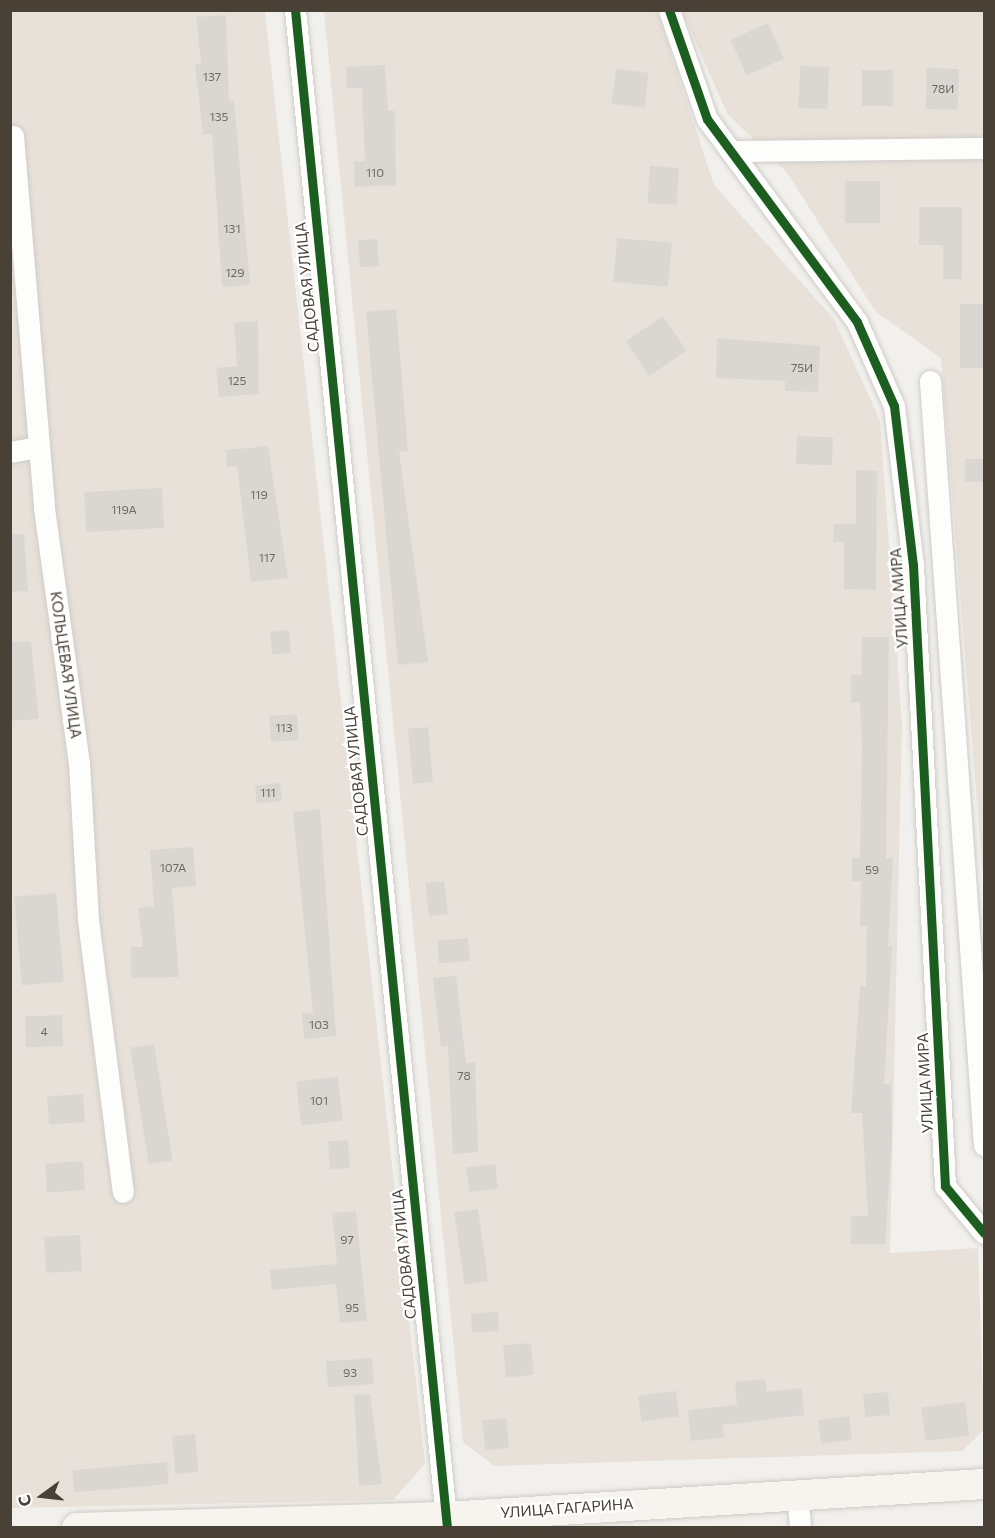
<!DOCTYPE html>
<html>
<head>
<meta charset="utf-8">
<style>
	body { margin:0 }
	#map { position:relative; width:995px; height:1538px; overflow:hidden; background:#f2f0ec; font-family:Commissioner,sans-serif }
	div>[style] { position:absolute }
	.residential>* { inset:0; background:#e7e1d9 }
	.building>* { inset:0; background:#dad7d2; transform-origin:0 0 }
	.roads { filter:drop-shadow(0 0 2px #cfccc7) drop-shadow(0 0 2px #cfccc7) }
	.street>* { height:21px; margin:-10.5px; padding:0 10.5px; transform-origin:10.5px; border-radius:10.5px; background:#fdfdfc }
	.secondary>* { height:30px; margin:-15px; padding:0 15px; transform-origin:15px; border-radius:15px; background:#f7f4ef }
	.cycleway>* { height:9px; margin:-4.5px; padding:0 4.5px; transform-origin:4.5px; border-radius:4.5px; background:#1b5e20 }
	span { translate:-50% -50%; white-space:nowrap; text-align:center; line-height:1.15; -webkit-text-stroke:4.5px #fff; paint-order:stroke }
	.number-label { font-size:12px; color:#6f685f }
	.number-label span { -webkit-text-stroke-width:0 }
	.street-label { font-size:15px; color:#494136 }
	.frame { position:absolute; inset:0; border:12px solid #494136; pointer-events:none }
	.north { position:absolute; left:12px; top:1466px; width:60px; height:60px; -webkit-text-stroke:4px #fff; paint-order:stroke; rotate:255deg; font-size:16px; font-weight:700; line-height:24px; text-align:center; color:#494136 }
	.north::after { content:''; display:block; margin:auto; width:21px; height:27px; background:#494136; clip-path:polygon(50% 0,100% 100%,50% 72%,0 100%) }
</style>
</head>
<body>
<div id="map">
	<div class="residential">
		<div style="clip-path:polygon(10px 11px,265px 11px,425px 1464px,393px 1500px,11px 1508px)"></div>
		<div style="clip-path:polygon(324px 11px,657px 11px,714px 185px,834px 319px,880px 420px,902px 724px,890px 1253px,978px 1248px,984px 1429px,963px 1451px,494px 1466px,463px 1442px)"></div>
		<div style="clip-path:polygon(682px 11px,984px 11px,984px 888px,941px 358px,876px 312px,787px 173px,727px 113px)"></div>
	</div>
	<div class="building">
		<div style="clip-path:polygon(226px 15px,229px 101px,234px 100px,250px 285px,222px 287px,212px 134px,203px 135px,195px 65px,201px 64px,196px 17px)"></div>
		<div style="left:768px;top:23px;width:39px;height:41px;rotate:66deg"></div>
		<div style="clip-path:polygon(385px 65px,388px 111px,395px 111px,396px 185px,355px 187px,354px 161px,365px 161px,362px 88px,347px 88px,346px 67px)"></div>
		<div style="left:800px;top:66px;width:29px;height:42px;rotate:2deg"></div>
		<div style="left:927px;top:68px;width:32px;height:41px;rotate:2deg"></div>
		<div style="left:616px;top:69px;width:33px;height:35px;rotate:7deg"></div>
		<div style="left:862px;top:70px;width:31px;height:36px"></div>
		<div style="left:650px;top:166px;width:29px;height:37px;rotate:4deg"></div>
		<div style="left:845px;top:181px;width:35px;height:42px"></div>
		<div style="clip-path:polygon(919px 207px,962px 207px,962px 279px,943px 279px,943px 245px,919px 245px)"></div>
		<div style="left:617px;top:238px;width:55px;height:44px;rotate:5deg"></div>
		<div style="left:377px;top:239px;width:27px;height:19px;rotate:86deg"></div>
		<div style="left:984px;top:304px;width:64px;height:24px;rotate:90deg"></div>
		<div style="clip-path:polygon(396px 309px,408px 451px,399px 452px,428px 662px,398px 665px,366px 312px)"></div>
		<div style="left:663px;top:316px;width:42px;height:45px;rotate:56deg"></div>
		<div style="clip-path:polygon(258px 321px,259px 394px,219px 397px,216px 368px,237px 366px,234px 323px)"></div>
		<div style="clip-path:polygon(717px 338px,820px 346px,818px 392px,785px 391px,785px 381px,716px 378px)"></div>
		<div style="left:797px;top:436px;width:36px;height:28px;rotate:2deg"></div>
		<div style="clip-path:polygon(268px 446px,288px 578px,251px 582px,237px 466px,227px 467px,226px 450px)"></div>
		<div style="left:965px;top:459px;width:19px;height:23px"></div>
		<div style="clip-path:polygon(856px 470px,877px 471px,876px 590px,844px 589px,844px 542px,833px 542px,834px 524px,856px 524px)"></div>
		<div style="left:162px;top:488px;width:40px;height:78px;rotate:87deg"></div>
		<div style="clip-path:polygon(10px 534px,24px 534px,28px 591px,10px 592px)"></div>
		<div style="left:289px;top:630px;width:23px;height:19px;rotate:85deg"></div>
		<div style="clip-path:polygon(862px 637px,889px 637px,886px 858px,893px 858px,888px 947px,892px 947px,884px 1084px,891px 1084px,892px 1138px,885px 1244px,851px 1244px,851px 1216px,868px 1216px,862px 1113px,851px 1113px,860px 986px,866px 986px,867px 926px,860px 926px,861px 881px,852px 881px,852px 858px,860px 858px,862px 747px,860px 703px,851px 702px,851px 675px,861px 675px)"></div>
		<div style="clip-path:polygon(31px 641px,39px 719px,10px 721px,10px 642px)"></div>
		<div style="left:297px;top:714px;width:26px;height:28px;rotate:86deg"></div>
		<div style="left:428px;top:727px;width:55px;height:20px;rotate:85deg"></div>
		<div style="left:280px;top:783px;width:18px;height:25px;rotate:84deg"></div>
		<div style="clip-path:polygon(320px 809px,336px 1036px,304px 1039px,302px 1014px,313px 1013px,293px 812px)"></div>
		<div style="clip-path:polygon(193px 847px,196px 886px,172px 888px,179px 977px,131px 978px,131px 947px,143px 947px,138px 908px,154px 906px,150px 850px)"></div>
		<div style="left:444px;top:881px;width:33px;height:19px;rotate:83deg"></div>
		<div style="left:56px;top:893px;width:89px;height:42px;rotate:85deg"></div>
		<div style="left:468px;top:938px;width:23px;height:31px;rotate:85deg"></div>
		<div style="clip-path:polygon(456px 976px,466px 1063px,475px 1062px,478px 1152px,453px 1154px,448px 1046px,441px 1047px,433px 978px)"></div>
		<div style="left:62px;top:1015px;width:31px;height:37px;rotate:88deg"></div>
		<div style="left:154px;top:1044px;width:118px;height:24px;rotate:81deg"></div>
		<div style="left:338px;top:1077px;width:44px;height:42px;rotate:84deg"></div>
		<div style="left:83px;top:1094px;width:28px;height:36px;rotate:86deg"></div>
		<div style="left:348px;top:1140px;width:28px;height:20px;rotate:86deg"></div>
		<div style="left:83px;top:1161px;width:29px;height:38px;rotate:86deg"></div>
		<div style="left:495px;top:1164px;width:25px;height:29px;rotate:83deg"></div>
		<div style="left:478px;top:1209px;width:73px;height:24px;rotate:82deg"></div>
		<div style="clip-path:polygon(356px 1211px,367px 1321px,340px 1323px,336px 1284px,272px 1290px,270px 1270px,337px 1264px,332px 1213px)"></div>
		<div style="left:80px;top:1235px;width:36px;height:36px;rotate:87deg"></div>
		<div style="left:498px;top:1312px;width:19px;height:27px;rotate:87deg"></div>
		<div style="left:531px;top:1343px;width:32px;height:28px;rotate:85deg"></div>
		<div style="left:372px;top:1358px;width:26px;height:46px;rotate:86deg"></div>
		<div style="clip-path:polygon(765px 1379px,767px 1392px,802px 1388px,804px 1415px,723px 1425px,724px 1437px,691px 1441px,688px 1410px,737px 1405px,735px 1382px)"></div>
		<div style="left:676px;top:1391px;width:26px;height:38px;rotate:83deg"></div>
		<div style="left:888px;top:1392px;width:23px;height:25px;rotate:85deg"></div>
		<div style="clip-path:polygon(370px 1394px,382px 1484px,359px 1486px,354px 1395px)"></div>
		<div style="left:965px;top:1402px;width:34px;height:44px;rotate:83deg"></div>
		<div style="left:849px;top:1416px;width:24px;height:31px;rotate:83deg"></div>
		<div style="left:506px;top:1418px;width:30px;height:24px;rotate:84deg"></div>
		<div style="left:195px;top:1434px;width:38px;height:23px;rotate:85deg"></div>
		<div style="left:167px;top:1462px;width:22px;height:95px;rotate:85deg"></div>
	</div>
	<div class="roads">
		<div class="street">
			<div style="left:295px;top:10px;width:1526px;rotate:84.28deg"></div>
			<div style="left:669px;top:10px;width:115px;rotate:70.8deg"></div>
			<div style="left:707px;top:119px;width:252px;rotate:53.5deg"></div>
			<div style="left:857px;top:322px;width:92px;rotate:66.2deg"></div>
			<div style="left:894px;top:406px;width:160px;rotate:83.2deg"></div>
			<div style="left:913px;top:565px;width:622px;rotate:87.05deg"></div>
			<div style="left:945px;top:1186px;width:61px;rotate:50.3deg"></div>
			<div style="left:13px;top:136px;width:373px;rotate:85.2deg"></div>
			<div style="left:44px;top:508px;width:257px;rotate:82.2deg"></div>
			<div style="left:79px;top:763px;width:157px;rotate:86.7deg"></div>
			<div style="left:88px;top:920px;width:274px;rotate:82.7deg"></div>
			<div style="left:732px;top:151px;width:252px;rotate:-0.7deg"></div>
			<div style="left:930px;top:381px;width:766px;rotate:85.96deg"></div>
			<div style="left:10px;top:452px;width:29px;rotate:-10deg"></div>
			<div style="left:797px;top:1492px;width:36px;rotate:85deg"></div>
		</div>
		<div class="secondary">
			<div style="left:77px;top:1528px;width:369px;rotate:-1.7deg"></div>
			<div style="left:446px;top:1517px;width:539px;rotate:-3.51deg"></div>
		</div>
	</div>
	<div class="cycleway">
		<div style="left:295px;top:10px;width:1526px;rotate:84.28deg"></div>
		<div style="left:669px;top:10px;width:115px;rotate:70.8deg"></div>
		<div style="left:707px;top:119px;width:252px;rotate:53.5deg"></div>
		<div style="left:857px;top:322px;width:92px;rotate:66.2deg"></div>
		<div style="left:894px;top:406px;width:160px;rotate:83.2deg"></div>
		<div style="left:913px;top:565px;width:622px;rotate:87.05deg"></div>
		<div style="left:945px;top:1186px;width:61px;rotate:50.3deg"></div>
	</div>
	<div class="number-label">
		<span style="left:212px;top:77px">137</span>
		<span style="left:943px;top:89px">78И</span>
		<span style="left:219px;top:117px">135</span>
		<span style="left:375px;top:173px">110</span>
		<span style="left:232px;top:229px">131</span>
		<span style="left:235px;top:273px">129</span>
		<span style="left:802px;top:368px">75И</span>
		<span style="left:237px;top:381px">125</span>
		<span style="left:259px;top:495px">119</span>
		<span style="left:124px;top:510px">119А</span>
		<span style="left:267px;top:558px">117</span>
		<span style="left:284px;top:728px">113</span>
		<span style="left:268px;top:793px">111</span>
		<span style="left:173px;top:868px">107А</span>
		<span style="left:872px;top:870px">59</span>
		<span style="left:319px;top:1025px">103</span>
		<span style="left:44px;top:1032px">4</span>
		<span style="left:464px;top:1076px">78</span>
		<span style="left:319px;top:1101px">101</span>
		<span style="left:347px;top:1240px">97</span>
		<span style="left:352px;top:1308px">95</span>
		<span style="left:350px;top:1373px">93</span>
	</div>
	<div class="street-label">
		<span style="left:307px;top:287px;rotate:-96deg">САДОВАЯ УЛИЦА</span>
		<span style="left:899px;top:598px;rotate:-94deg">УЛИЦА МИРА</span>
		<span style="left:66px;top:665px;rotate:82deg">КОЛЬЦЕВАЯ УЛИЦА</span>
		<span style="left:356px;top:771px;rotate:-96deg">САДОВАЯ УЛИЦА</span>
		<span style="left:925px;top:1083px;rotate:-93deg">УЛИЦА МИРА</span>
		<span style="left:404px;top:1254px;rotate:-96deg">САДОВАЯ УЛИЦА</span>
		<span style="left:567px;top:1508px;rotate:-4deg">УЛИЦА ГАГАРИНА</span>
	</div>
	<div class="frame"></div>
	<div class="north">С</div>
</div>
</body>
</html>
